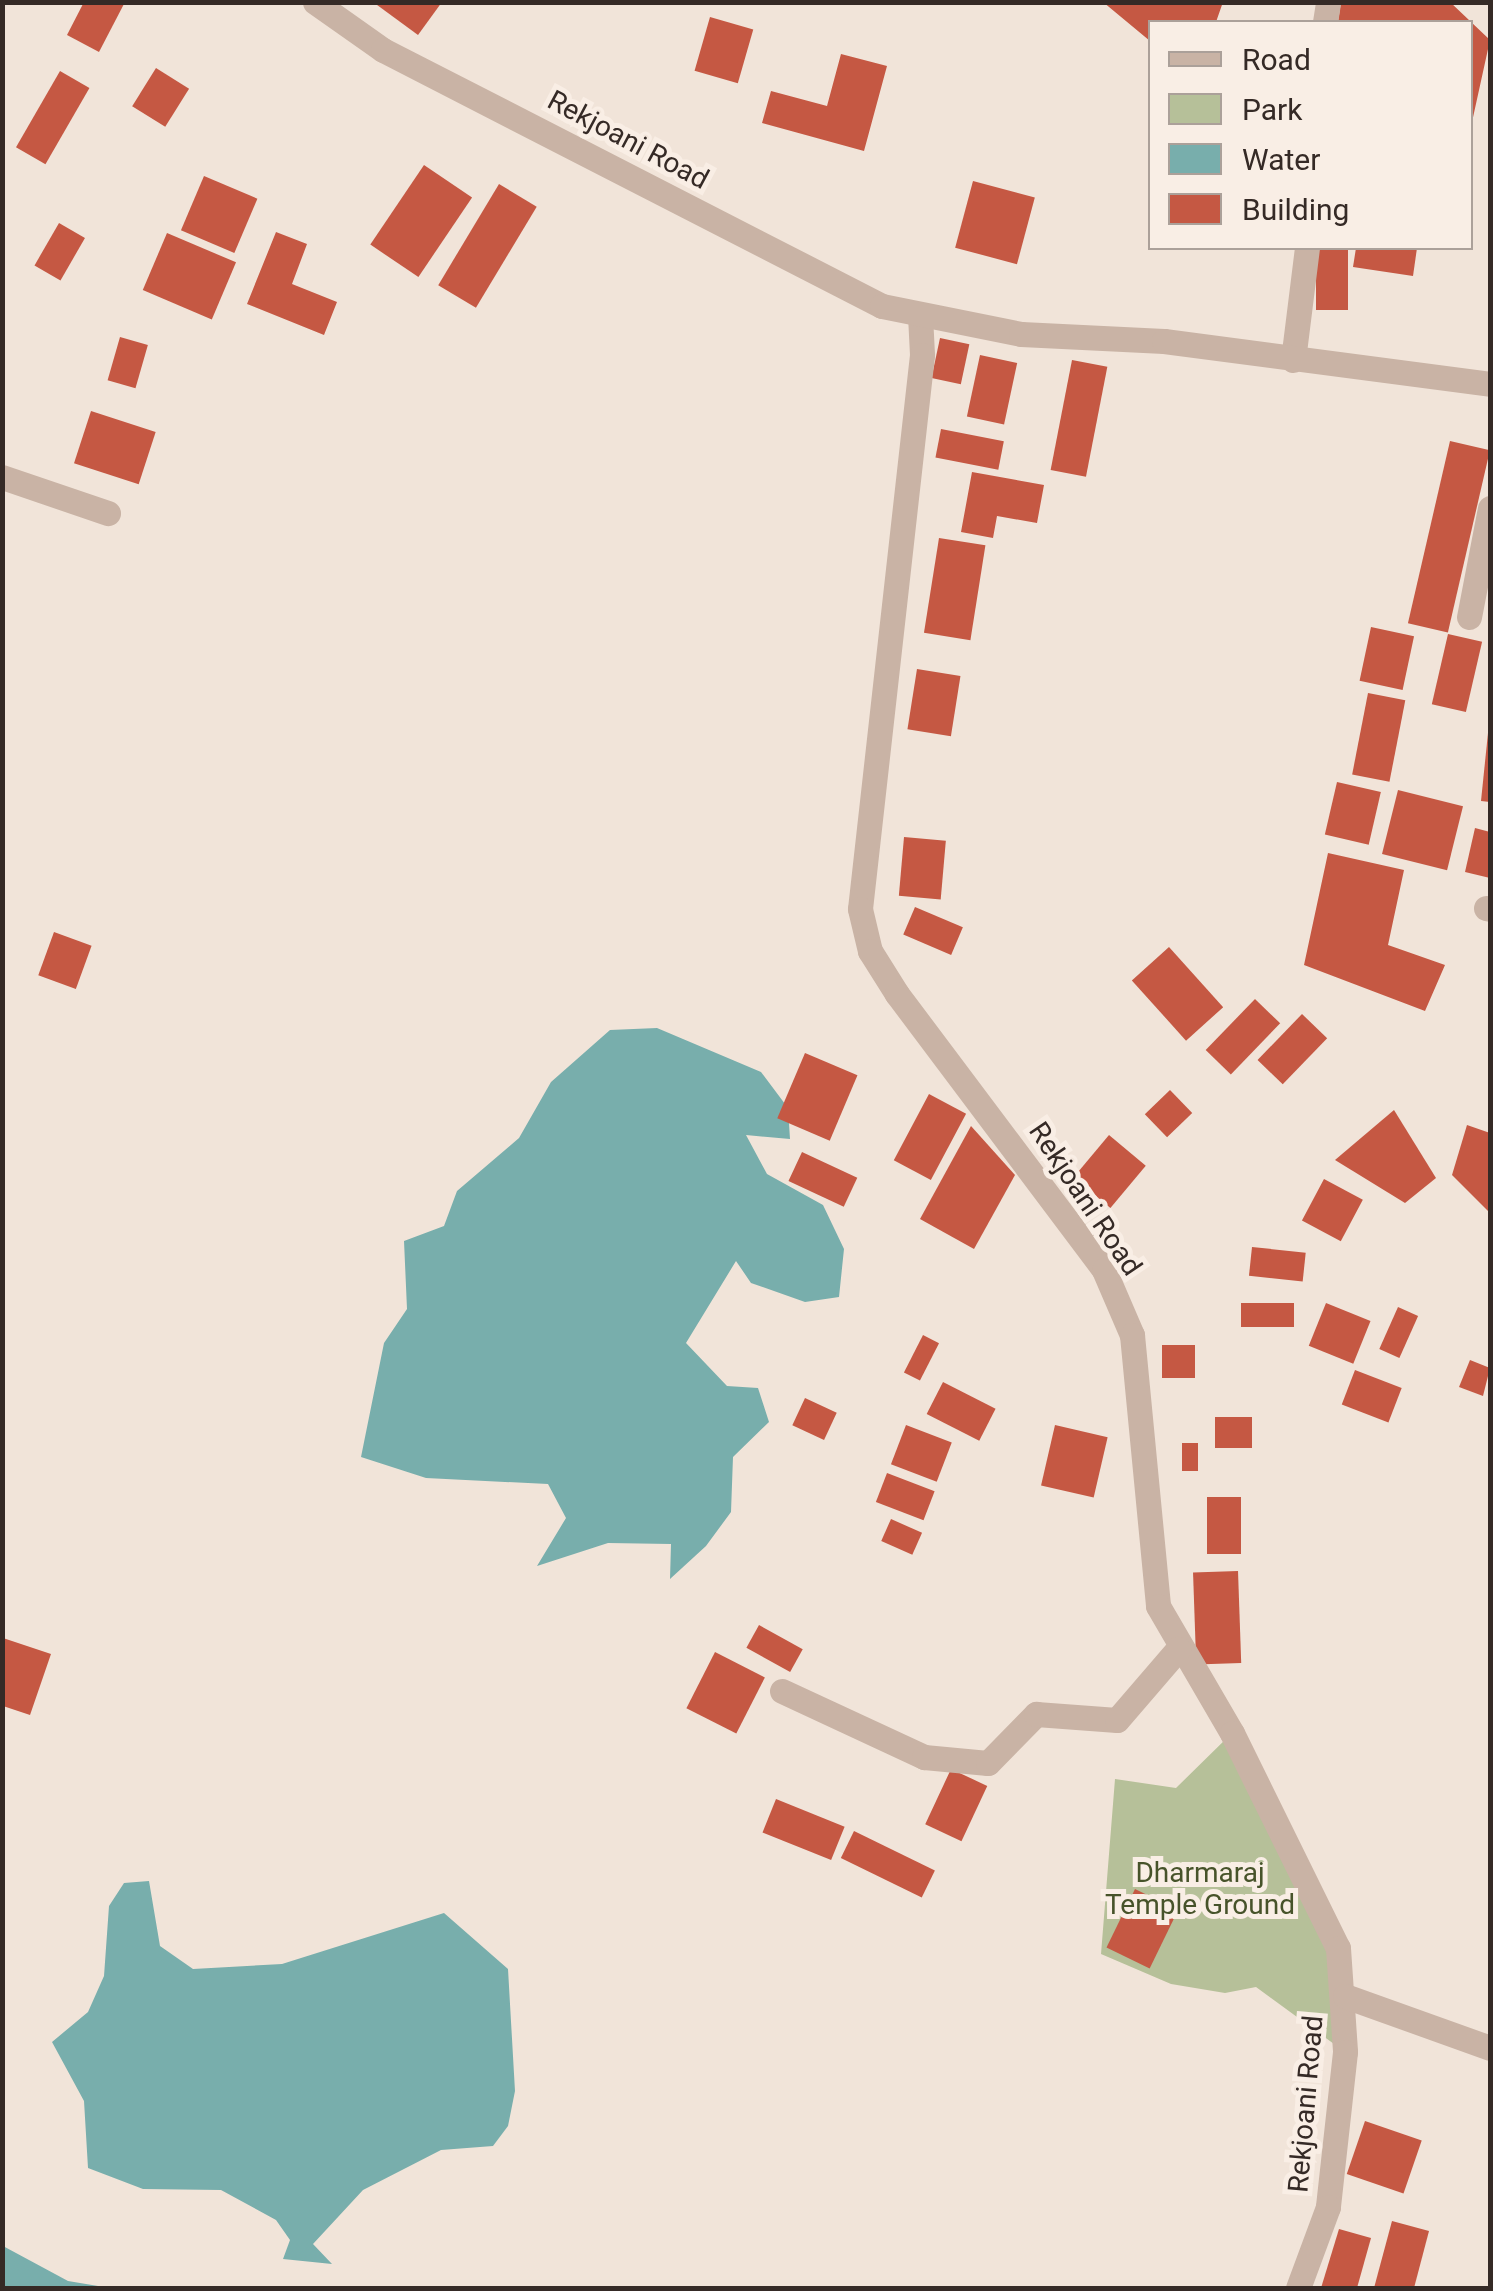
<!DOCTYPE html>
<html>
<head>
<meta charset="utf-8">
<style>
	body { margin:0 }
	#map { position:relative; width:1493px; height:2291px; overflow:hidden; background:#f1e4d9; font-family:Roboto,sans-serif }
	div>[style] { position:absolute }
	.green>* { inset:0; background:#b6c099 }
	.water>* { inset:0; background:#78aeac }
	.building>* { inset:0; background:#c55843; transform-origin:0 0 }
	.minor>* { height:25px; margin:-12.5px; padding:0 12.5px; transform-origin:12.5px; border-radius:12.5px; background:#c9b3a5 }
	.tertiary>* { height:25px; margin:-12.5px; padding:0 12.5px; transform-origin:12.5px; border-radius:12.5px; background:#c9b3a5 }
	span { translate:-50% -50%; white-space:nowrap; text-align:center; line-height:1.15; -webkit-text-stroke:10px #f9eee5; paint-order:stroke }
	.street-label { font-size:28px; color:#352a26 }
	.park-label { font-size:28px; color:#47532a }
	.frame { position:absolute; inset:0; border:5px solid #352a26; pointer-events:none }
	.legend { position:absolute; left:1148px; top:20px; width:325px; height:230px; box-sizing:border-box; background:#f9eee5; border:2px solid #aba099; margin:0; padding:12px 18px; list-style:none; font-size:30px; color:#352a26 }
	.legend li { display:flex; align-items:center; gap:20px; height:50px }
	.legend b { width:50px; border:2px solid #aba099 }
</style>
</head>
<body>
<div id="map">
	<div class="green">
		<div style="clip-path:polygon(1232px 1733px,1338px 1948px,1345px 2052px,1256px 1987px,1225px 1993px,1171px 1984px,1101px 1954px,1115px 1779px,1176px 1788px)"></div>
	</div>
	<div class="water">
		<div style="clip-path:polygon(657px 1028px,761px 1072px,788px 1108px,790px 1139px,746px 1135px,767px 1174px,823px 1205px,844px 1249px,839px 1297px,805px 1302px,751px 1283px,736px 1261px,686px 1343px,727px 1386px,758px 1388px,769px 1422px,733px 1457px,731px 1512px,706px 1546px,670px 1579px,671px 1544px,608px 1543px,537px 1566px,566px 1518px,548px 1484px,426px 1478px,361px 1457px,384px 1343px,407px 1309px,404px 1241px,444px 1226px,457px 1191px,519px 1138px,551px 1082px,610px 1030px)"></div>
		<div style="clip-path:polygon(149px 1881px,160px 1946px,193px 1969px,282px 1964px,444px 1913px,508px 1969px,515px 2091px,508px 2126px,493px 2146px,441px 2150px,363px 2190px,313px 2244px,332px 2264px,283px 2259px,290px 2240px,276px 2220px,221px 2190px,143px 2189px,88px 2168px,84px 2101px,52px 2042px,88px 2012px,104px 1976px,109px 1906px,124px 1883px)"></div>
		<div style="clip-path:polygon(3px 2246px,68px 2281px,110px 2288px,3px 2288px)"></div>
	</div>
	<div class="building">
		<div style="clip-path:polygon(84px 2px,125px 2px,99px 52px,67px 35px)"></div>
		<div style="clip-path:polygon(373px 2px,442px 2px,418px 35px)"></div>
		<div style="clip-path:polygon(1103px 2px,1223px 2px,1216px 22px,1150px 22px,1150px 41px)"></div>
		<div style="clip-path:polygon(1341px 2px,1450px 2px,1490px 40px,1472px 122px,1470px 22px,1338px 22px)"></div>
		<div style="left:710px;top:17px;width:45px;height:56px;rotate:16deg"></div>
		<div style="clip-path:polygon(841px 54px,887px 66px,864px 151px,762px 123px,771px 91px,827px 106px)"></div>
		<div style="left:156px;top:68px;width:39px;height:45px;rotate:32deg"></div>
		<div style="left:60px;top:71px;width:34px;height:88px;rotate:30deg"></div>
		<div style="left:424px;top:165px;width:58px;height:96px;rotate:34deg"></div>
		<div style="left:204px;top:176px;width:58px;height:59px;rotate:23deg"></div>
		<div style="left:973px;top:181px;width:64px;height:69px;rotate:15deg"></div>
		<div style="left:499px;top:184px;width:44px;height:118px;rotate:31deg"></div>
		<div style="left:59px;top:223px;width:30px;height:49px;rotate:30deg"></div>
		<div style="clip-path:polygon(276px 232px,307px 244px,292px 284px,337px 302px,324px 335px,247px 304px)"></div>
		<div style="left:167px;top:233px;width:75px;height:62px;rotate:23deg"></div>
		<div style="left:1316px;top:248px;width:32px;height:62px"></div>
		<div style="clip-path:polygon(1356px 248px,1417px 248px,1413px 276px,1353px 267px)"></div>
		<div style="left:120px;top:337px;width:29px;height:45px;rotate:16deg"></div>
		<div style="left:940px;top:338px;width:30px;height:41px;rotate:12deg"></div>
		<div style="left:980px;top:355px;width:38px;height:63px;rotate:12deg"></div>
		<div style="left:1072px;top:360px;width:36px;height:112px;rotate:11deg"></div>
		<div style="left:91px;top:411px;width:68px;height:55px;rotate:18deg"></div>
		<div style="left:941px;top:429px;width:64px;height:29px;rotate:11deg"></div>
		<div style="left:1450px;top:441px;width:41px;height:187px;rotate:13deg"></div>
		<div style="clip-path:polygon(972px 472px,1044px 485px,1037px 523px,997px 516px,993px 538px,961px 532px)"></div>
		<div style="left:939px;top:538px;width:47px;height:96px;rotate:9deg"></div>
		<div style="left:1371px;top:627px;width:44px;height:55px;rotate:12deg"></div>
		<div style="left:1448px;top:634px;width:35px;height:72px;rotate:13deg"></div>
		<div style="left:917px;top:669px;width:44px;height:61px;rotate:9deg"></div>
		<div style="left:1368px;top:693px;width:38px;height:83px;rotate:11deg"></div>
		<div style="clip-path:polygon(1488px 733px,1490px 733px,1490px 802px,1481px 801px)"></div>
		<div style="left:1337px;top:782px;width:45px;height:54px;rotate:13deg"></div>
		<div style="left:1398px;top:790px;width:67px;height:66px;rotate:14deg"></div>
		<div style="clip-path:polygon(1475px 828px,1490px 832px,1490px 878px,1465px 872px)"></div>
		<div style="left:904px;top:837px;width:42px;height:59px;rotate:5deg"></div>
		<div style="clip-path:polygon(1328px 853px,1404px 870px,1388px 945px,1445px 965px,1425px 1011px,1304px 965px)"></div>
		<div style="left:915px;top:907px;width:52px;height:30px;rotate:23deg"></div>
		<div style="left:54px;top:932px;width:40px;height:46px;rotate:20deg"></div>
		<div style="left:1169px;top:947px;width:81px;height:50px;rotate:48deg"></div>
		<div style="left:1255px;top:999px;width:35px;height:71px;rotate:44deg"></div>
		<div style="left:1302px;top:1014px;width:35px;height:64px;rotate:44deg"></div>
		<div style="left:805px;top:1053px;width:57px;height:71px;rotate:23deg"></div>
		<div style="left:1170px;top:1090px;width:32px;height:35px;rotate:46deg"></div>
		<div style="left:929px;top:1094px;width:42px;height:75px;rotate:28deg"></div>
		<div style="clip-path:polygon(1394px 1110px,1436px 1178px,1405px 1203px,1335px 1160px)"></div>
		<div style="clip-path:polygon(1467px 1125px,1490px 1133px,1490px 1213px,1452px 1175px)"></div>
		<div style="clip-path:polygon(971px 1126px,1015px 1175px,974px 1249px,920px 1219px)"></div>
		<div style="left:1109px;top:1135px;width:48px;height:55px;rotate:40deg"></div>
		<div style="left:802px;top:1152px;width:61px;height:32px;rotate:25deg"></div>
		<div style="left:1324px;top:1179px;width:44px;height:47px;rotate:28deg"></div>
		<div style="left:1252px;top:1247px;width:54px;height:29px;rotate:6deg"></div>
		<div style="left:1241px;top:1303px;width:53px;height:24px"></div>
		<div style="left:1326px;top:1303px;width:48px;height:46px;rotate:22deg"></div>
		<div style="left:1398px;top:1307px;width:22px;height:46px;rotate:24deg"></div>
		<div style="left:923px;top:1335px;width:18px;height:42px;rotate:27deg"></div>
		<div style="left:1162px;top:1345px;width:33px;height:33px"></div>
		<div style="clip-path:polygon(1470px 1360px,1490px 1368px,1483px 1396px,1459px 1387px)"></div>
		<div style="left:1355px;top:1370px;width:50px;height:37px;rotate:21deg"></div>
		<div style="left:943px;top:1382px;width:59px;height:36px;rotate:27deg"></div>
		<div style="left:805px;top:1398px;width:35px;height:30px;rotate:25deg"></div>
		<div style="left:1252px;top:1417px;width:31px;height:37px;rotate:90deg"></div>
		<div style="left:906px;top:1425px;width:49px;height:42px;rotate:21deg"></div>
		<div style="left:1055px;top:1425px;width:54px;height:62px;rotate:13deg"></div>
		<div style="left:1182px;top:1443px;width:16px;height:28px"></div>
		<div style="left:887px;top:1473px;width:51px;height:31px;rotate:21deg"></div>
		<div style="left:1207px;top:1497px;width:34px;height:57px"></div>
		<div style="left:891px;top:1519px;width:34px;height:24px;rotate:24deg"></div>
		<div style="left:1238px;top:1571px;width:92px;height:45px;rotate:88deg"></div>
		<div style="left:759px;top:1625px;width:50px;height:26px;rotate:29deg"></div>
		<div style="clip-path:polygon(3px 1638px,51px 1654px,30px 1715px,3px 1706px)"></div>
		<div style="left:715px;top:1652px;width:56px;height:63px;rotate:27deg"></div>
		<div style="left:951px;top:1769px;width:40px;height:61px;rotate:25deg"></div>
		<div style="left:776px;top:1799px;width:74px;height:36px;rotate:22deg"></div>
		<div style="left:854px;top:1831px;width:90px;height:30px;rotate:26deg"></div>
		<div style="left:1135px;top:1889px;width:48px;height:65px;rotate:26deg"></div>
		<div style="left:1365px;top:2121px;width:60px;height:56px;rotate:19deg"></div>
		<div style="clip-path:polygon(1392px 2221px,1429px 2231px,1414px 2288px,1374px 2288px)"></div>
		<div style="clip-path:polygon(1339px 2229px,1371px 2238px,1357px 2288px,1321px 2288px)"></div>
	</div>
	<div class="minor">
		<div style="left:1325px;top:22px;width:20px;rotate:-81deg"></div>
		<div style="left:920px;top:315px;width:40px;rotate:87.1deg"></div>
		<div style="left:922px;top:355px;width:557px;rotate:96.39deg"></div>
		<div style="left:860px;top:909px;width:43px;rotate:76.6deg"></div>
		<div style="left:870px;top:951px;width:51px;rotate:57.9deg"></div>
		<div style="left:897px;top:994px;width:345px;rotate:53.1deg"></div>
		<div style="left:1104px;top:1270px;width:71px;rotate:66.7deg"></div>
		<div style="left:1132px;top:1335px;width:272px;rotate:84.5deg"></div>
		<div style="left:1158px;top:1606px;width:147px;rotate:59.8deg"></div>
		<div style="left:1232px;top:1733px;width:240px;rotate:63.8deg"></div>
		<div style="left:1338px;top:1948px;width:104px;rotate:86.1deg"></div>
		<div style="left:1345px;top:2052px;width:156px;rotate:96.3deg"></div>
		<div style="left:1328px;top:2207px;width:86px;rotate:110.3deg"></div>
		<div style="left:1293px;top:360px;width:113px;rotate:-82.9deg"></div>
		<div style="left:2px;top:477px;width:112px;rotate:18.8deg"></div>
		<div style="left:1469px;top:617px;width:111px;rotate:-79.1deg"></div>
		<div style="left:1486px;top:908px;width:4px;rotate:14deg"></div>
		<div style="left:782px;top:1691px;width:157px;rotate:24.9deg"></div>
		<div style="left:924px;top:1757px;width:64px;rotate:5.4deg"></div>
		<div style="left:988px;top:1763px;width:69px;rotate:-45.6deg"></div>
		<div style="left:1036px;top:1714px;width:81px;rotate:4.2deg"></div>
		<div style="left:1117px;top:1720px;width:94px;rotate:-49.3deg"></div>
		<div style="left:1345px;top:1996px;width:154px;rotate:19.7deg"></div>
	</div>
	<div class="tertiary">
		<div style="left:315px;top:2px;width:83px;rotate:35.2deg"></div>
		<div style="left:383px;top:50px;width:561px;rotate:27.16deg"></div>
		<div style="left:882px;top:306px;width:142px;rotate:11.4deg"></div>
		<div style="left:1021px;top:334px;width:143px;rotate:2.8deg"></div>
		<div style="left:1164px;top:341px;width:329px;rotate:7.5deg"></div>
	</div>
	<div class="street-label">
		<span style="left:628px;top:140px;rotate:28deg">Rekjoani Road</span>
		<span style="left:1085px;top:1199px;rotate:56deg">Rekjoani Road</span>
		<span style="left:1306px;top:2104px;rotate:-85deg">Rekjoani Road</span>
	</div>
	<div class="park-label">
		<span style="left:1200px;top:1889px">Dharmaraj<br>Temple Ground</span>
	</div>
	<div class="frame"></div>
	<ul class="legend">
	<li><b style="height:12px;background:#c9b3a5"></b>Road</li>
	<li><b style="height:28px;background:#b6c099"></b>Park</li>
	<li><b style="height:28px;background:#78aeac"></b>Water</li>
	<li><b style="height:28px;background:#c55843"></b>Building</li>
	</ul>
</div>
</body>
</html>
